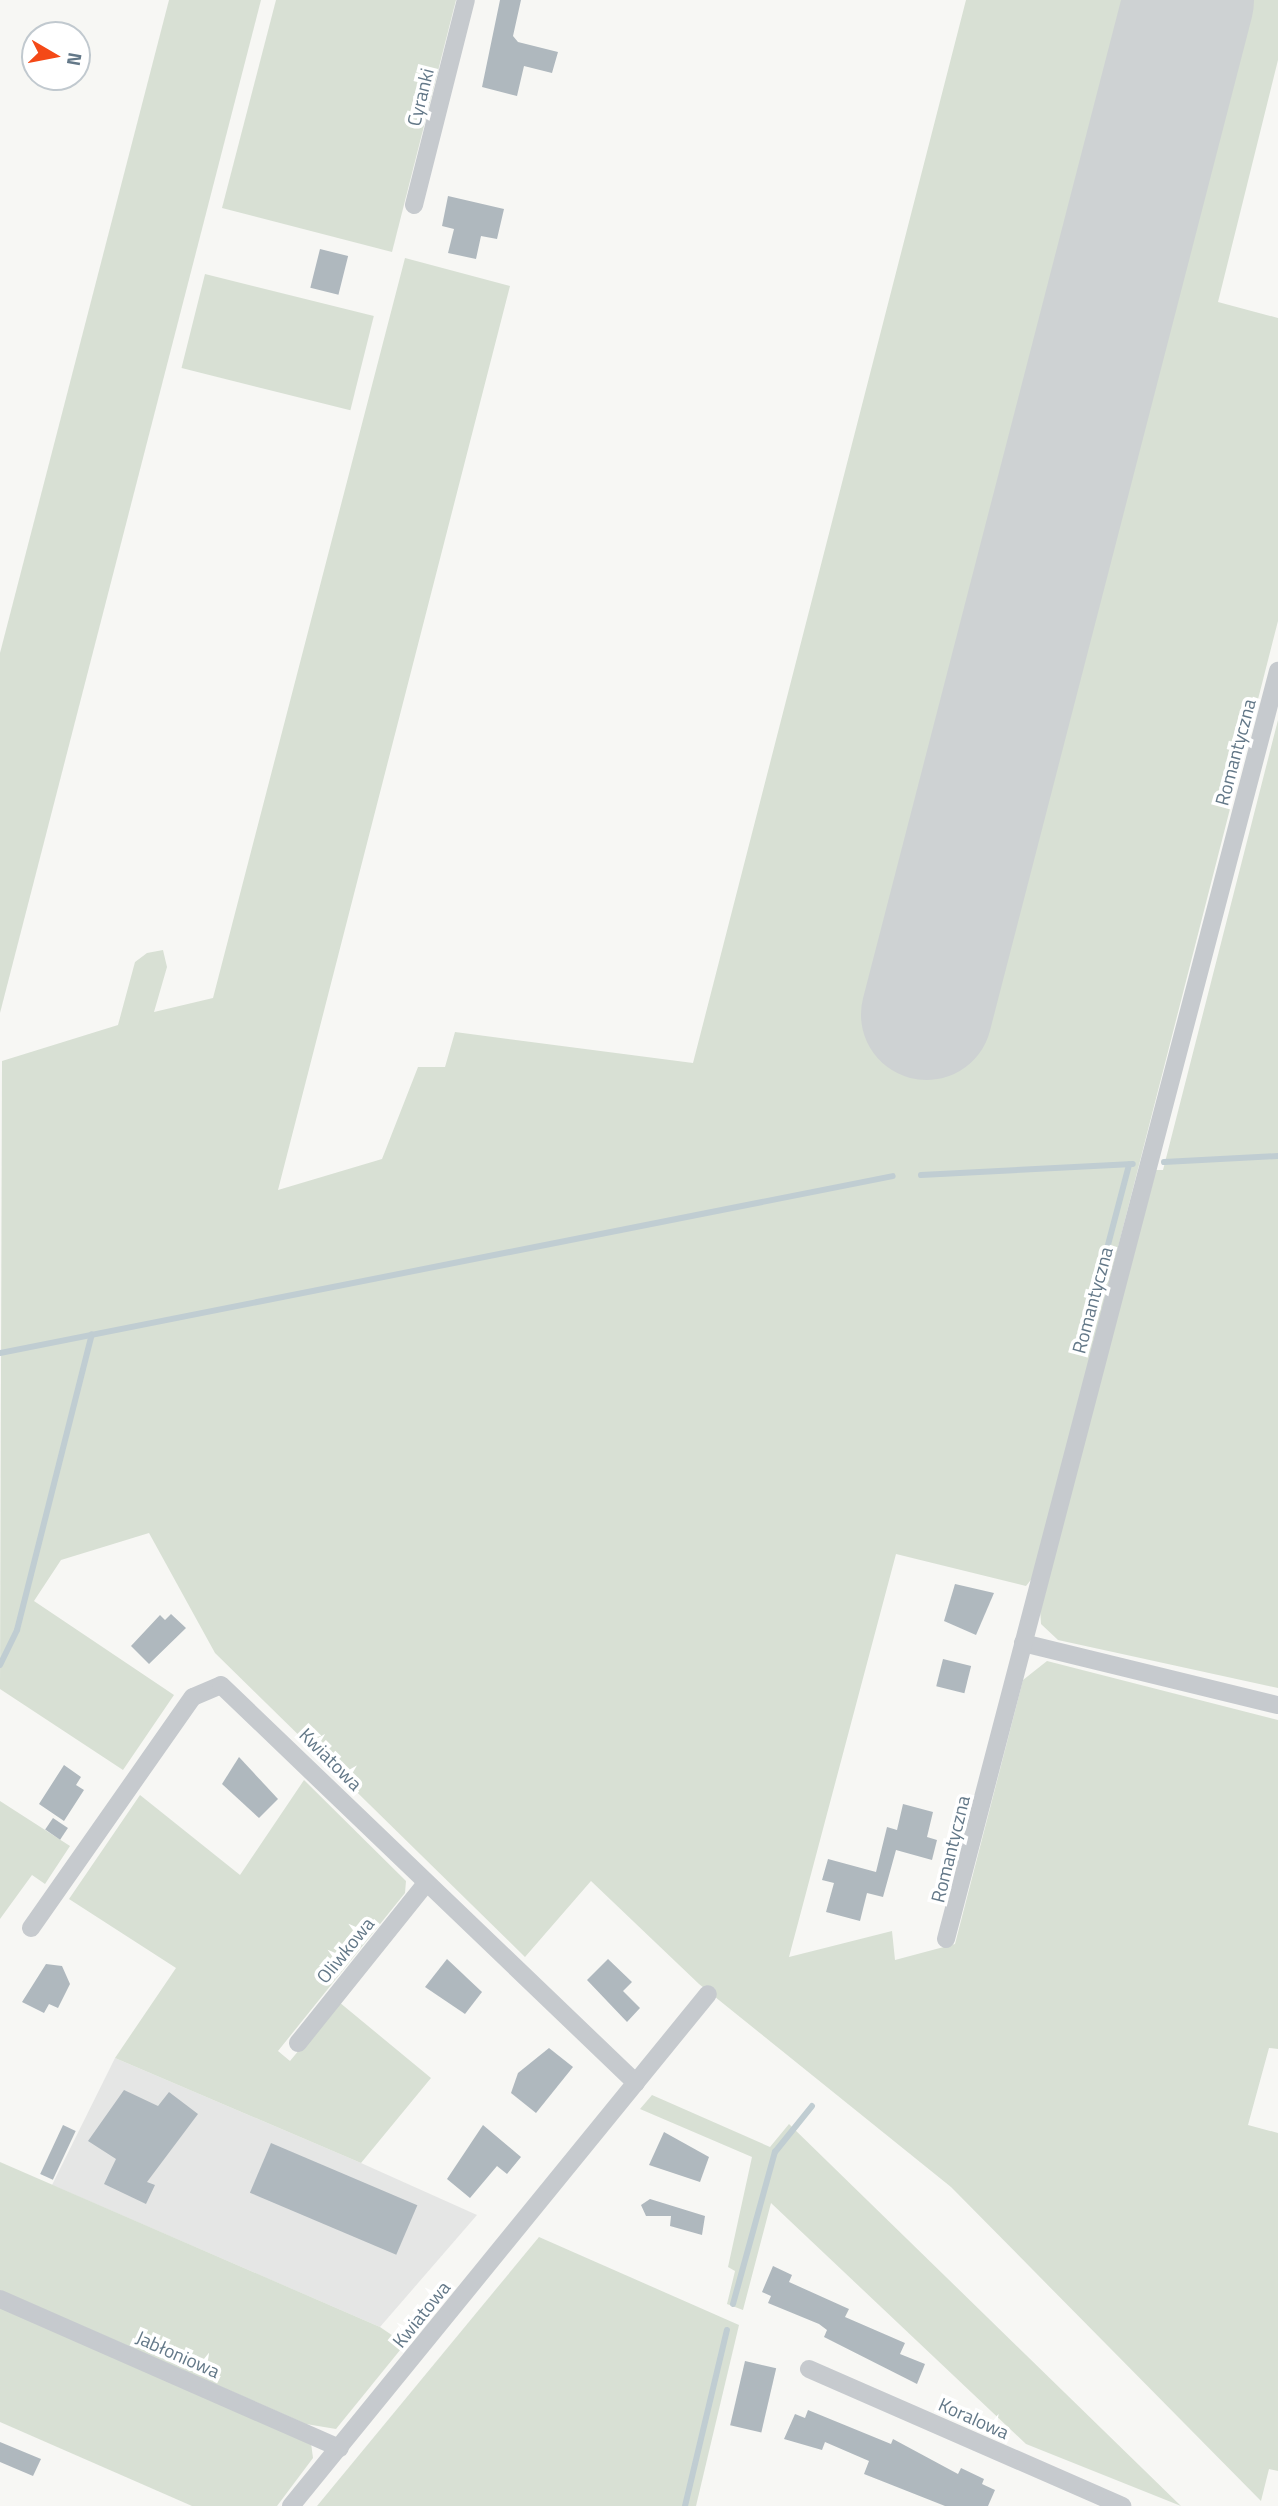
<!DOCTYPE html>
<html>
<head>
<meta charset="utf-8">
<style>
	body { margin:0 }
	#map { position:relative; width:1278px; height:2506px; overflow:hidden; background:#f7f7f4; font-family:"Titillium Web",sans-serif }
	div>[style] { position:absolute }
	.built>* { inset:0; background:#e5e6e5 }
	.green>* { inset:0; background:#d8e0d4; transform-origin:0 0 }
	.stream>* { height:6px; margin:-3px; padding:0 3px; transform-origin:3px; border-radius:3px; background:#c0cdd2 }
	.runway>* { height:131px; margin:-65.5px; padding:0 65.5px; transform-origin:65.5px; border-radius:65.5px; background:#ced2d3 }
	.building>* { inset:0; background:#afb8be; transform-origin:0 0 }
	.minor>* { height:18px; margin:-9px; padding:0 9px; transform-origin:9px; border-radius:9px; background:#c6cace }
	span { translate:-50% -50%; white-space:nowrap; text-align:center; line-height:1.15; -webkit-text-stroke:7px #fff; paint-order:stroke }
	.street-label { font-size:19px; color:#637888 }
	.north { position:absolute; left:21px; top:21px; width:70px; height:70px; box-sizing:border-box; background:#fff; border:2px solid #c1c9cf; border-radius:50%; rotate:100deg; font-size:19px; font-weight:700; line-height:28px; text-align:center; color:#637888 }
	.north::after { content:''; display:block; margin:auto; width:24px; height:32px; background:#f44917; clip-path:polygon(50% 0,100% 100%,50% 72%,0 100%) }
</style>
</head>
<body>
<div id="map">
	<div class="built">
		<div style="clip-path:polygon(115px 2058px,361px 2163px,477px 2215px,380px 2327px,52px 2185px)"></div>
	</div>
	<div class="green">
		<div style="clip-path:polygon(169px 0,261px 0,0 1013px,0 653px)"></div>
		<div style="clip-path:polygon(276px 0,456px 0,392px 252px,222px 208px)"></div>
		<div style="clip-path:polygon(966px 0,1278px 0,1278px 60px,1218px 302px,1278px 318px,1278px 621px,1034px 1576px,1026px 1586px,896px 1554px,789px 1957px,892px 1931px,895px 1960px,955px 1944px,1023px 1680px,1047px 1661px,1278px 1720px,1278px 2049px,1269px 2048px,1248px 2125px,1278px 2133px,1278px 2471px,1269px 2469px,1261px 2501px,951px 2187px,699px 1984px,591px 1881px,525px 1957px,215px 1653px,149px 1533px,61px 1560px,34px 1601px,174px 1695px,123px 1770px,0 1689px,2px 1061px,118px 1025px,135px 962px,147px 953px,163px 950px,167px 967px,154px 1012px,213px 998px,405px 258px,510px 286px,278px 1190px,382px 1159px,418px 1067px,445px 1067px,455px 1032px,693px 1063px)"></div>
		<div style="left:205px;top:274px;width:174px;height:97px;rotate:14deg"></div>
		<div style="clip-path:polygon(1278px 720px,1278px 1688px,1058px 1640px,1041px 1624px,1040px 1608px,1156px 1170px,1163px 1170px)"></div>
		<div style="clip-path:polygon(304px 1780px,406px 1881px,405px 1893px,278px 2051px,290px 2061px,339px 2002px,431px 2078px,361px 2163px,115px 2058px,176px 1968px,69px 1899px,140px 1795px,240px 1875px)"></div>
		<div style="clip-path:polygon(0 1801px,70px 1846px,45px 1884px,32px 1875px,0 1919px)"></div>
		<div style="clip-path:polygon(652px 2095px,770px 2147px,789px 2124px,1181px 2506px,1026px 2444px,771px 2203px,743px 2310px,727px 2304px,735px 2271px,728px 2267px,752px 2157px,640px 2109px)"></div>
		<div style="clip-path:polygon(0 2162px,380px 2327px,405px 2344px,336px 2429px,306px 2424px,0 2290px)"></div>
		<div style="clip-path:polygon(539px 2237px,739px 2325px,696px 2506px,317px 2506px)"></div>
		<div style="clip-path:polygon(0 2303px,311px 2443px,313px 2458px,277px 2506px,192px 2506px,0 2422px)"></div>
	</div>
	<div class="stream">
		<div style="left:1164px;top:1162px;width:114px;rotate:-3deg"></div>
		<div style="left:921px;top:1175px;width:212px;rotate:-3deg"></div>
		<div style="left:1093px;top:1302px;width:142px;rotate:-75.3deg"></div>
		<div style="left:0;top:1353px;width:910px;rotate:-11.21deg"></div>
		<div style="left:0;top:1665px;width:39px;rotate:-64deg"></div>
		<div style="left:17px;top:1630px;width:305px;rotate:-75.8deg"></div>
		<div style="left:733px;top:2304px;width:158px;rotate:-74.6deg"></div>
		<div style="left:775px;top:2152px;width:59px;rotate:-51.2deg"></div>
		<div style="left:685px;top:2506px;width:181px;rotate:-76.6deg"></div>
	</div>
	<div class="runway">
		<div style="left:926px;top:1014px;width:1047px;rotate:-75.51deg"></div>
	</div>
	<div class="building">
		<div style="clip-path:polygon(500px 0,521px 0,513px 36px,518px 42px,558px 52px,552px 73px,524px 66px,517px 96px,482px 87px)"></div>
		<div style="clip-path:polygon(448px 196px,504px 209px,497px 239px,481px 236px,476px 259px,448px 253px,454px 229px,442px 226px)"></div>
		<div style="left:320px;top:249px;width:29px;height:40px;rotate:14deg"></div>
		<div style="clip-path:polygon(955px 1584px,994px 1593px,976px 1635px,944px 1621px)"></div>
		<div style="clip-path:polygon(171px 1614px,186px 1628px,149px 1664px,131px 1646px,160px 1615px,165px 1620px)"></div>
		<div style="left:943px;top:1659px;width:29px;height:28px;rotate:14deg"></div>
		<div style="clip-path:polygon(239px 1757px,278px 1799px,259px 1818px,222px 1784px)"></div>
		<div style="clip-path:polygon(64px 1765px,81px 1777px,76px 1785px,84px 1790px,64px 1821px,39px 1804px)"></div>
		<div style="clip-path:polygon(903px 1804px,933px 1812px,927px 1837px,937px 1840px,932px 1860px,896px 1850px,883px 1897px,867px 1893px,860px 1921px,826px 1912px,834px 1883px,822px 1880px,828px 1859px,876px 1872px,887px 1827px,897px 1830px)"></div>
		<div style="left:53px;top:1818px;width:18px;height:14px;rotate:34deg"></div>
		<div style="clip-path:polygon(447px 1959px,482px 1992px,465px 2014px,425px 1987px)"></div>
		<div style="clip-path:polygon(608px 1959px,632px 1982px,623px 1991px,640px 2008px,627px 2022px,587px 1980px)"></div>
		<div style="clip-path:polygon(46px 1964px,62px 1966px,70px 1984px,58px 2008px,49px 2004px,44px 2013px,22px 2002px)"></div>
		<div style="clip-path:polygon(549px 2048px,573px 2067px,536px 2113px,511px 2093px,518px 2073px)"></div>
		<div style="clip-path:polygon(124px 2090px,158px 2106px,169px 2092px,198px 2114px,147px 2182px,155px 2185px,146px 2204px,104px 2184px,116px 2159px,88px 2141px)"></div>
		<div style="left:63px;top:2125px;width:14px;height:54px;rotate:25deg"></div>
		<div style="clip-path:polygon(483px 2125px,521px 2157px,507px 2174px,497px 2166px,470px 2198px,447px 2179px)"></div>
		<div style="clip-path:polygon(664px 2132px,709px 2157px,700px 2182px,649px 2165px)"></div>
		<div style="left:271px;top:2143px;width:159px;height:54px;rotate:23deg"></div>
		<div style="clip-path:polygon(650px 2199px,705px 2216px,702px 2235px,670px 2226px,671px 2216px,646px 2216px,641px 2205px)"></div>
		<div style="clip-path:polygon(773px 2266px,792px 2275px,789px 2282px,849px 2309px,845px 2317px,905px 2343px,900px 2354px,925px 2364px,917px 2384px,824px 2337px,827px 2330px,819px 2324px,768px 2303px,771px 2296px,762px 2292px)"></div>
		<div style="left:745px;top:2361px;width:32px;height:66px;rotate:13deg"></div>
		<div style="clip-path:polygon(808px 2410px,891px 2444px,893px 2439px,958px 2474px,961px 2468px,984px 2479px,982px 2484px,995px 2490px,988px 2506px,945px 2506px,864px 2474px,869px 2461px,825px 2442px,822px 2450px,784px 2439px,795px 2414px,805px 2418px)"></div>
		<div style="clip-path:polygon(0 2442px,41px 2459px,33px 2476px,0 2462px)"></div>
	</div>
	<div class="minor">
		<div style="left:414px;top:205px;width:211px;rotate:-75.8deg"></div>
		<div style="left:1023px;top:1643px;width:262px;rotate:13.7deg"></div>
		<div style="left:31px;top:1928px;width:282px;rotate:-55deg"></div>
		<div style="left:193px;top:1697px;width:30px;rotate:-23deg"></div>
		<div style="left:221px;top:1685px;width:575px;rotate:43.8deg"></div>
		<div style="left:946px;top:1939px;width:1311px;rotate:-75.33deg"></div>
		<div style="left:298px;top:2043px;width:205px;rotate:-51.3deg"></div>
		<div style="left:0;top:2299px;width:371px;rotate:23.7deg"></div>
		<div style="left:809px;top:2369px;width:342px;rotate:23.6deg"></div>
		<div style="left:291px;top:2506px;width:660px;rotate:-50.84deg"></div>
	</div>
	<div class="street-label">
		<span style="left:420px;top:97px;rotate:-76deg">Cyranki</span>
		<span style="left:1235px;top:752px;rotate:-75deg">Romantyczna</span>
		<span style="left:1092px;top:1300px;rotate:-75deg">Romantyczna</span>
		<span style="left:331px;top:1759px;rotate:45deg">Kwiatowa</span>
		<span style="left:950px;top:1849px;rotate:-76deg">Romantyczna</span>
		<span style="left:345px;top:1950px;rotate:-51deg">Oliwkowa</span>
		<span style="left:421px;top:2314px;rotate:-51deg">Kwiatowa</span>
		<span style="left:178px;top:2354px;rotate:24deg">Jabłoniowa</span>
		<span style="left:974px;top:2418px;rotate:24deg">Koralowa</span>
	</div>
	<div class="north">N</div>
</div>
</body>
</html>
